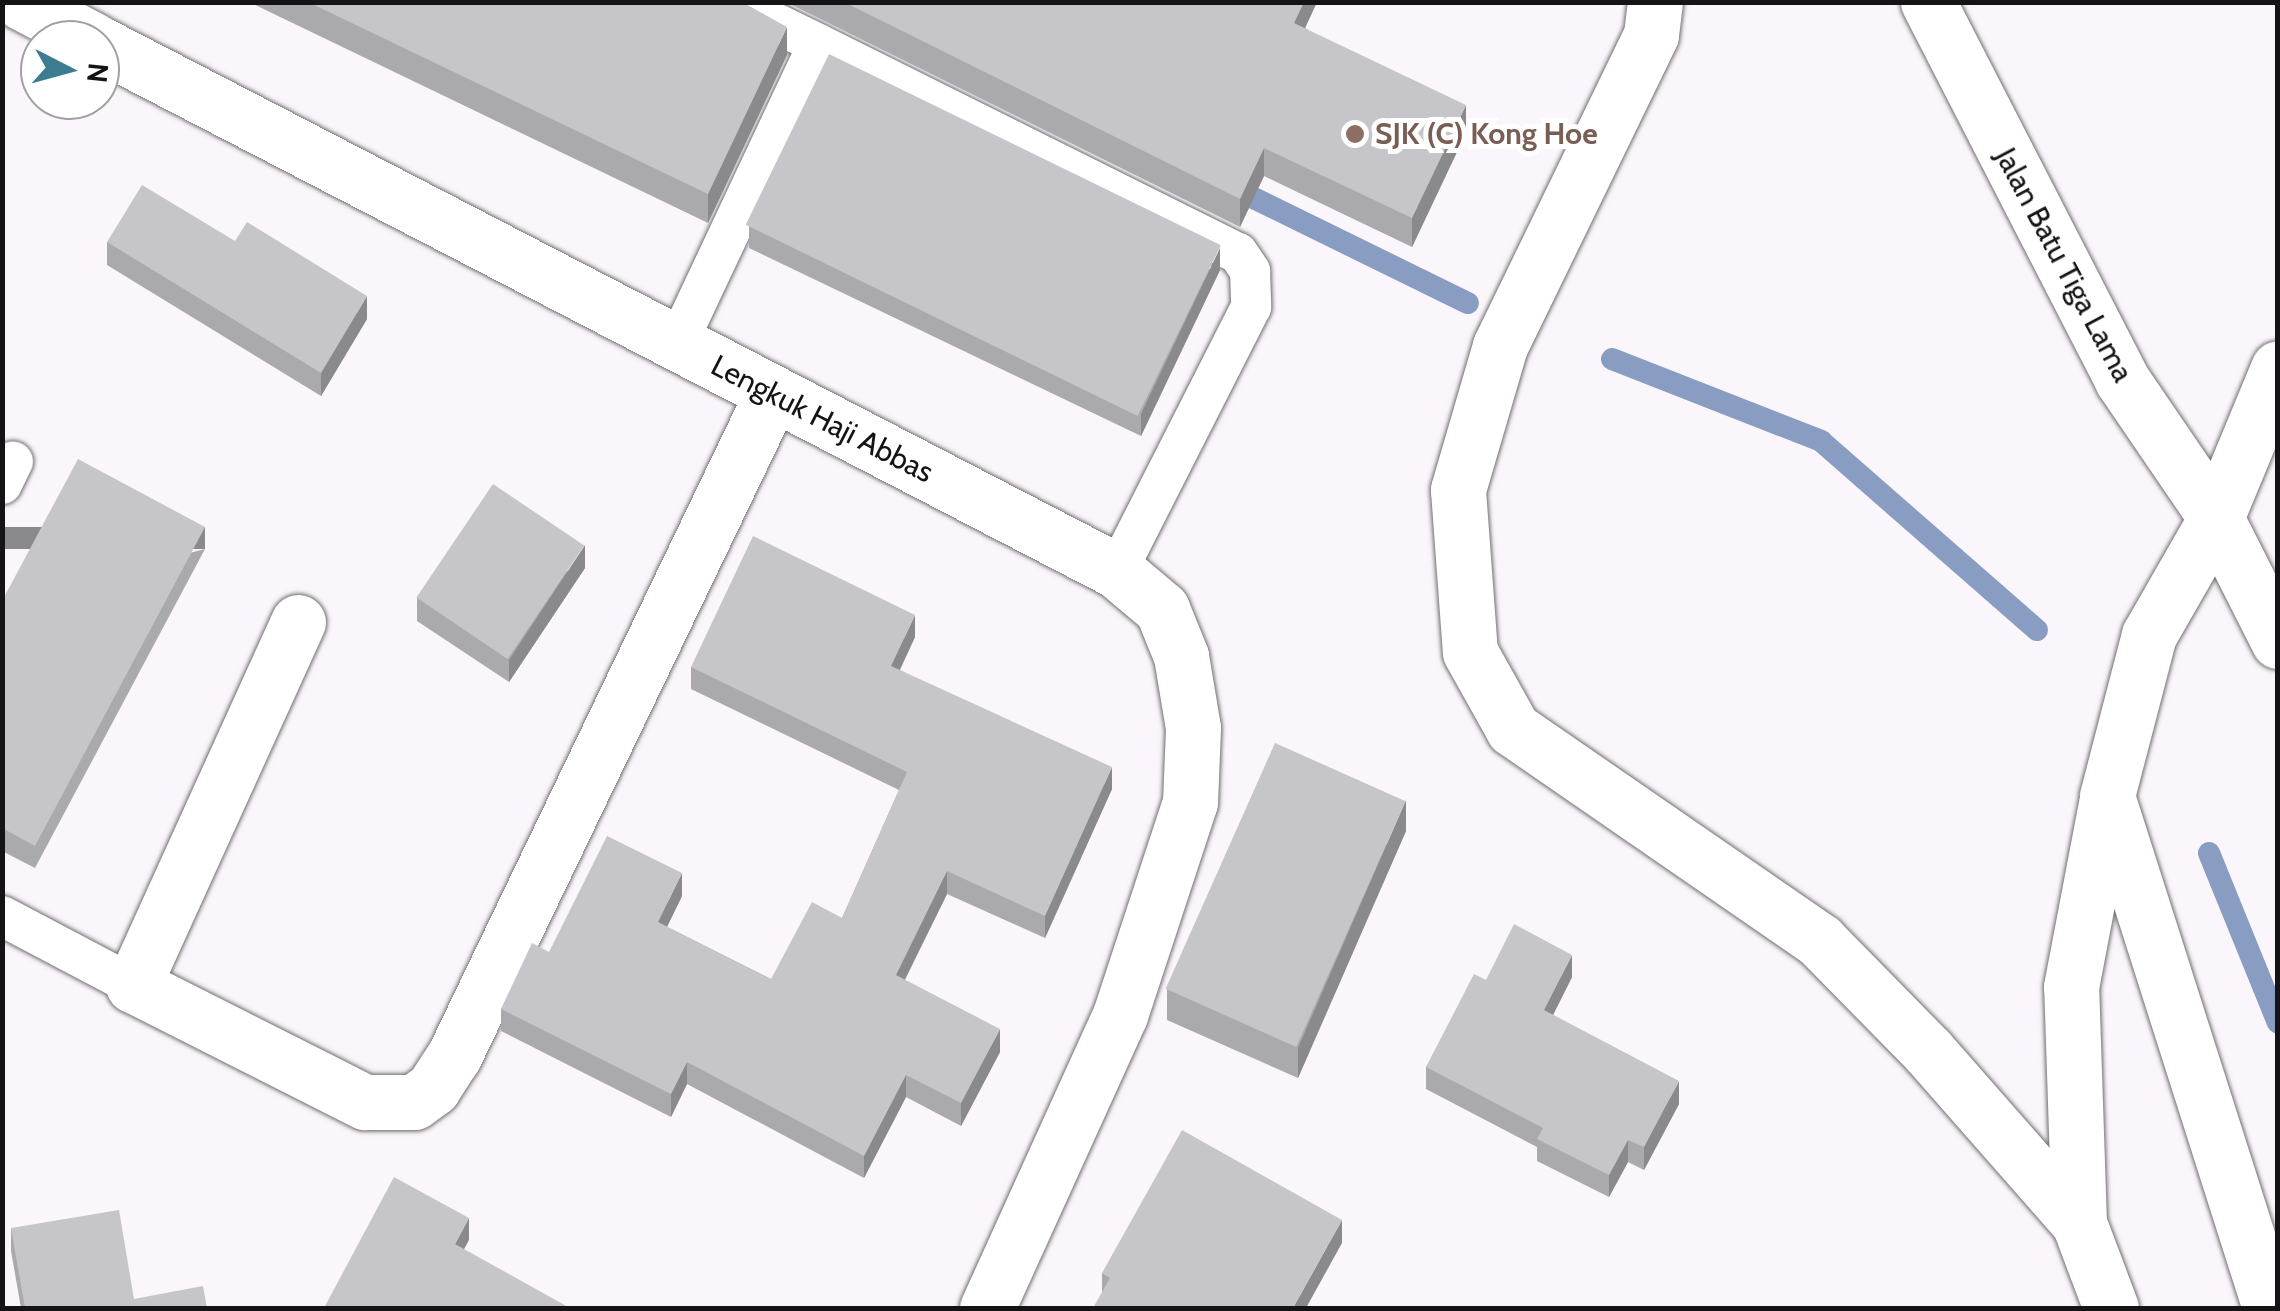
<!DOCTYPE html>
<html>
<head>
<meta charset="utf-8">
<style>
	body { margin:0 }
	#map { position:relative; width:2280px; height:1311px; overflow:hidden; background:#faf6fb; font-family:Cabin,sans-serif }
	div>[style] { position:absolute }
	.stream>* { height:22px; margin:-11px; padding:0 11px; transform-origin:11px; border-radius:11px; background:#889dc1 }
	.roads { filter:drop-shadow(0 0 2px #716e71) drop-shadow(0 0 2px #716e71) }
	.lane>* { height:40px; margin:-20px; padding:0 20px; transform-origin:20px; border-radius:20px; background:#fff }
	.street>* { height:55px; margin:-27.5px; padding:0 27.5px; transform-origin:27.5px; border-radius:27.5px; background:#fff }
	.highway>* { height:55px; margin:-27.5px; padding:0 27.5px; transform-origin:27.5px; border-radius:27.5px; background:#fff }
	.wall>* { inset:0; background:#a9a9ae }
	.shaded-wall>* { inset:0; background:#8a8a8d; transform-origin:0 0 }
	.building>* { inset:0; background:#c5c5ca; transform-origin:0 0 }
	.dots>* { width:28px; height:28px; translate:-50% -50%; box-sizing:border-box; border:5px solid #fff; border-radius:50% }
	span { translate:-50% -50%; white-space:nowrap; text-align:center; line-height:1.15; -webkit-text-stroke:10px #fff; paint-order:stroke }
	.education-label { font-size:30px; color:#785e54; font-weight:700 }
	.left { translate:0 -50%; text-align:left }
	.street-label { font-size:30px; color:#151315 }
	.frame { position:absolute; inset:0; border:5px solid #151315; pointer-events:none }
	.north { position:absolute; left:20px; top:20px; width:100px; height:100px; box-sizing:border-box; background:#fff; border:2px solid #a1a1a1; border-radius:50%; rotate:96deg; font-size:28px; font-weight:700; line-height:40px; text-align:center; color:#151315 }
	.north::after { content:''; display:block; margin:auto; width:35px; height:45px; background:#3d7d91; clip-path:polygon(50% 0,100% 100%,50% 72%,0 100%) }
</style>
</head>
<body>
<div id="map">
	<div class="stream">
		<div style="left:1229px;top:186px;width:266px;rotate:26.1deg"></div>
		<div style="left:1612px;top:359px;width:225px;rotate:21.4deg"></div>
		<div style="left:1821px;top:441px;width:287px;rotate:41.2deg"></div>
		<div style="left:2209px;top:853px;width:183px;rotate:67.9deg"></div>
	</div>
	<div class="roads">
		<div class="lane">
			<div style="left:732px;top:2px;width:96px;rotate:26deg"></div>
			<div style="left:677px;top:344px;width:331px;rotate:-64.8deg"></div>
			<div style="left:818px;top:44px;width:469px;rotate:26.5deg"></div>
			<div style="left:1238px;top:253px;width:22px;rotate:56deg"></div>
			<div style="left:1250px;top:271px;width:36px;rotate:88deg"></div>
			<div style="left:1251px;top:307px;width:296px;rotate:116.9deg"></div>
			<div style="left:2px;top:484px;width:25px;rotate:-64deg"></div>
			<div style="left:2px;top:916px;width:148px;rotate:27.8deg"></div>
		</div>
		<div class="street">
			<div style="left:21px;top:2px;width:81px;rotate:27.8deg"></div>
			<div style="left:100px;top:44px;width:1145px;rotate:27.39deg"></div>
			<div style="left:1117px;top:571px;width:59px;rotate:40.2deg"></div>
			<div style="left:1162px;top:609px;width:51px;rotate:68deg"></div>
			<div style="left:1181px;top:656px;width:73px;rotate:80.5deg"></div>
			<div style="left:1193px;top:728px;width:74px;rotate:92.3deg"></div>
			<div style="left:1190px;top:802px;width:224px;rotate:108.2deg"></div>
			<div style="left:1120px;top:1015px;width:322px;rotate:114.4deg"></div>
			<div style="left:298px;top:622px;width:399px;rotate:114.4deg"></div>
			<div style="left:133px;top:985px;width:260px;rotate:26.8deg"></div>
			<div style="left:365px;top:1102px;width:49px"></div>
			<div style="left:414px;top:1102px;width:24px;rotate:-36deg"></div>
			<div style="left:433px;top:1088px;width:38px;rotate:-57deg"></div>
			<div style="left:454px;top:1056px;width:734px;rotate:-64.34deg"></div>
			<div style="left:2079px;top:1223px;width:91px;rotate:69.4deg"></div>
		</div>
		<div class="highway">
			<div style="left:1655px;top:2px;width:33px;rotate:97deg"></div>
			<div style="left:1651px;top:35px;width:346px;rotate:115.9deg"></div>
			<div style="left:1500px;top:346px;width:150px;rotate:106.3deg"></div>
			<div style="left:1458px;top:490px;width:162px;rotate:85.8deg"></div>
			<div style="left:1470px;top:652px;width:88px;rotate:60.8deg"></div>
			<div style="left:1513px;top:729px;width:373px;rotate:34.6deg"></div>
			<div style="left:1820px;top:941px;width:154px;rotate:45.5deg"></div>
			<div style="left:1928px;top:1051px;width:229px;rotate:48.7deg"></div>
			<div style="left:1928px;top:2px;width:425px;rotate:62.8deg"></div>
			<div style="left:2122px;top:380px;width:167px;rotate:55.7deg"></div>
			<div style="left:2216px;top:518px;width:138px;rotate:63.2deg"></div>
			<div style="left:2079px;top:1223px;width:236px;rotate:-91.9deg"></div>
			<div style="left:2071px;top:987px;width:186px;rotate:-79.2deg"></div>
			<div style="left:2270px;top:1308px;width:537px;rotate:-107.66deg"></div>
			<div style="left:2107px;top:796px;width:166px;rotate:-75.4deg"></div>
			<div style="left:2149px;top:635px;width:135px;rotate:-60.2deg"></div>
			<div style="left:2216px;top:518px;width:162px;rotate:-67.5deg"></div>
		</div>
	</div>
	<div class="wall">
		<div style="clip-path:polygon(249px 2px,742px 2px,787px 55px,708px 223px)"></div>
		<div style="clip-path:polygon(786px 2px,1317px 2px,1305px 28px,1466px 133px,1412px 247px,1264px 176px,1240px 227px)"></div>
		<div style="clip-path:polygon(749px 226px,1220px 270px,1141px 436px,749px 248px)"></div>
		<div style="clip-path:polygon(235px 241px,367px 319px,321px 396px,107px 265px,107px 242px)"></div>
		<div style="clip-path:polygon(205px 549px,35px 868px,2px 851px,2px 601px)"></div>
		<div style="clip-path:polygon(585px 568px,509px 682px,417px 621px,417px 598px)"></div>
		<div style="clip-path:polygon(915px 637px,900px 670px,1112px 789px,1045px 938px,947px 894px,905px 980px,1000px 1052px,961px 1126px,906px 1097px,864px 1178px,687px 1084px,671px 1117px,501px 1031px,501px 1009px,549px 952px,682px 896px,667px 927px,771px 979px,842px 918px,899px 790px,691px 689px,691px 667px)"></div>
		<div style="clip-path:polygon(1406px 831px,1298px 1078px,1167px 1020px,1167px 989px)"></div>
		<div style="clip-path:polygon(1572px 977px,1553px 1015px,1679px 1104px,1644px 1170px,1628px 1162px,1609px 1197px,1537px 1161px,1537px 1147px,1426px 1089px,1426px 1067px,1486px 980px)"></div>
		<div style="clip-path:polygon(11px 1228px,134px 1299px,207px 1308px,21px 1308px,11px 1251px)"></div>
		<div style="clip-path:polygon(1342px 1243px,1102px 1292px,1102px 1273px)"></div>
	</div>
	<div class="shaded-wall">
		<div style="clip-path:polygon(1304px 2px,1317px 2px,1294px 52px,1294px 23px)"></div>
		<div style="clip-path:polygon(787px 27px,787px 55px,708px 223px,708px 194px)"></div>
		<div style="clip-path:polygon(1466px 105px,1466px 133px,1412px 247px,1412px 218px)"></div>
		<div style="clip-path:polygon(1264px 148px,1264px 176px,1240px 227px,1240px 199px)"></div>
		<div style="clip-path:polygon(1220px 248px,1220px 270px,1141px 436px,1141px 414px)"></div>
		<div style="clip-path:polygon(367px 296px,367px 319px,321px 396px,321px 373px)"></div>
		<div style="left:205px;top:527px;width:22px;height:361px;rotate:90deg"></div>
		<div style="clip-path:polygon(585px 545px,585px 568px,509px 682px,509px 660px)"></div>
		<div style="clip-path:polygon(915px 615px,915px 637px,891px 688px,891px 666px)"></div>
		<div style="clip-path:polygon(1112px 767px,1112px 789px,1045px 938px,1045px 916px)"></div>
		<div style="clip-path:polygon(1406px 800px,1406px 831px,1298px 1078px,1298px 1048px)"></div>
		<div style="clip-path:polygon(947px 871px,947px 894px,896px 997px,896px 975px)"></div>
		<div style="clip-path:polygon(682px 873px,682px 896px,658px 945px,658px 922px)"></div>
		<div style="clip-path:polygon(1572px 955px,1572px 977px,1544px 1033px,1544px 1010px)"></div>
		<div style="clip-path:polygon(1000px 1029px,1000px 1052px,961px 1126px,961px 1103px)"></div>
		<div style="clip-path:polygon(687px 1062px,687px 1084px,671px 1117px,671px 1094px)"></div>
		<div style="clip-path:polygon(906px 1075px,906px 1097px,864px 1178px,864px 1156px)"></div>
		<div style="clip-path:polygon(1679px 1081px,1679px 1104px,1644px 1170px,1644px 1147px)"></div>
		<div style="clip-path:polygon(1628px 1140px,1628px 1162px,1609px 1197px,1609px 1175px)"></div>
		<div style="clip-path:polygon(469px 1218px,469px 1240px,455px 1266px,455px 1244px)"></div>
		<div style="clip-path:polygon(1342px 1220px,1342px 1243px,1306px 1308px,1293px 1308px)"></div>
	</div>
	<div class="building">
		<div style="clip-path:polygon(308px 2px,742px 2px,787px 27px,708px 194px)"></div>
		<div style="clip-path:polygon(844px 2px,1304px 2px,1294px 23px,1466px 105px,1412px 218px,1264px 148px,1240px 199px)"></div>
		<div style="left:829px;top:54px;width:436px;height:190px;rotate:26deg"></div>
		<div style="clip-path:polygon(142px 185px,235px 241px,247px 222px,367px 296px,321px 373px,107px 242px)"></div>
		<div style="clip-path:polygon(78px 459px,205px 527px,35px 846px,2px 828px,2px 601px)"></div>
		<div style="left:493px;top:484px;width:110px;height:137px;rotate:34deg"></div>
		<div style="clip-path:polygon(753px 536px,915px 615px,891px 666px,1112px 767px,1045px 916px,947px 871px,896px 975px,1000px 1029px,961px 1103px,906px 1075px,864px 1156px,687px 1062px,671px 1094px,501px 1009px,532px 943px,549px 952px,607px 836px,682px 873px,658px 922px,771px 979px,812px 902px,842px 918px,907px 772px,691px 667px)"></div>
		<div style="left:1275px;top:743px;width:143px;height:269px;rotate:24deg"></div>
		<div style="clip-path:polygon(1514px 924px,1572px 955px,1544px 1010px,1679px 1081px,1644px 1147px,1628px 1140px,1609px 1175px,1537px 1139px,1543px 1128px,1426px 1067px,1474px 974px,1486px 980px)"></div>
		<div style="clip-path:polygon(1182px 1130px,1342px 1220px,1293px 1308px,1093px 1308px,1110px 1278px,1102px 1273px)"></div>
		<div style="clip-path:polygon(394px 1177px,469px 1218px,455px 1244px,570px 1308px,324px 1308px)"></div>
		<div style="clip-path:polygon(119px 1210px,134px 1299px,203px 1286px,207px 1308px,25px 1308px,11px 1228px)"></div>
	</div>
	<div class="dots">
		<div style="left:1355px;top:134px;background:#8d6e63"></div>
	</div>
	<div class="education-label">
		<span class="left" style="left:1375px;top:134px">SJK (C) Kong Hoe</span>
	</div>
	<div class="street-label">
		<span style="left:2064px;top:265px;rotate:62deg">Jalan Batu Tiga Lama</span>
		<span style="left:822px;top:419px;rotate:27deg">Lengkuk Haji Abbas</span>
	</div>
	<div class="frame"></div>
	<div class="north">N</div>
</div>
</body>
</html>
